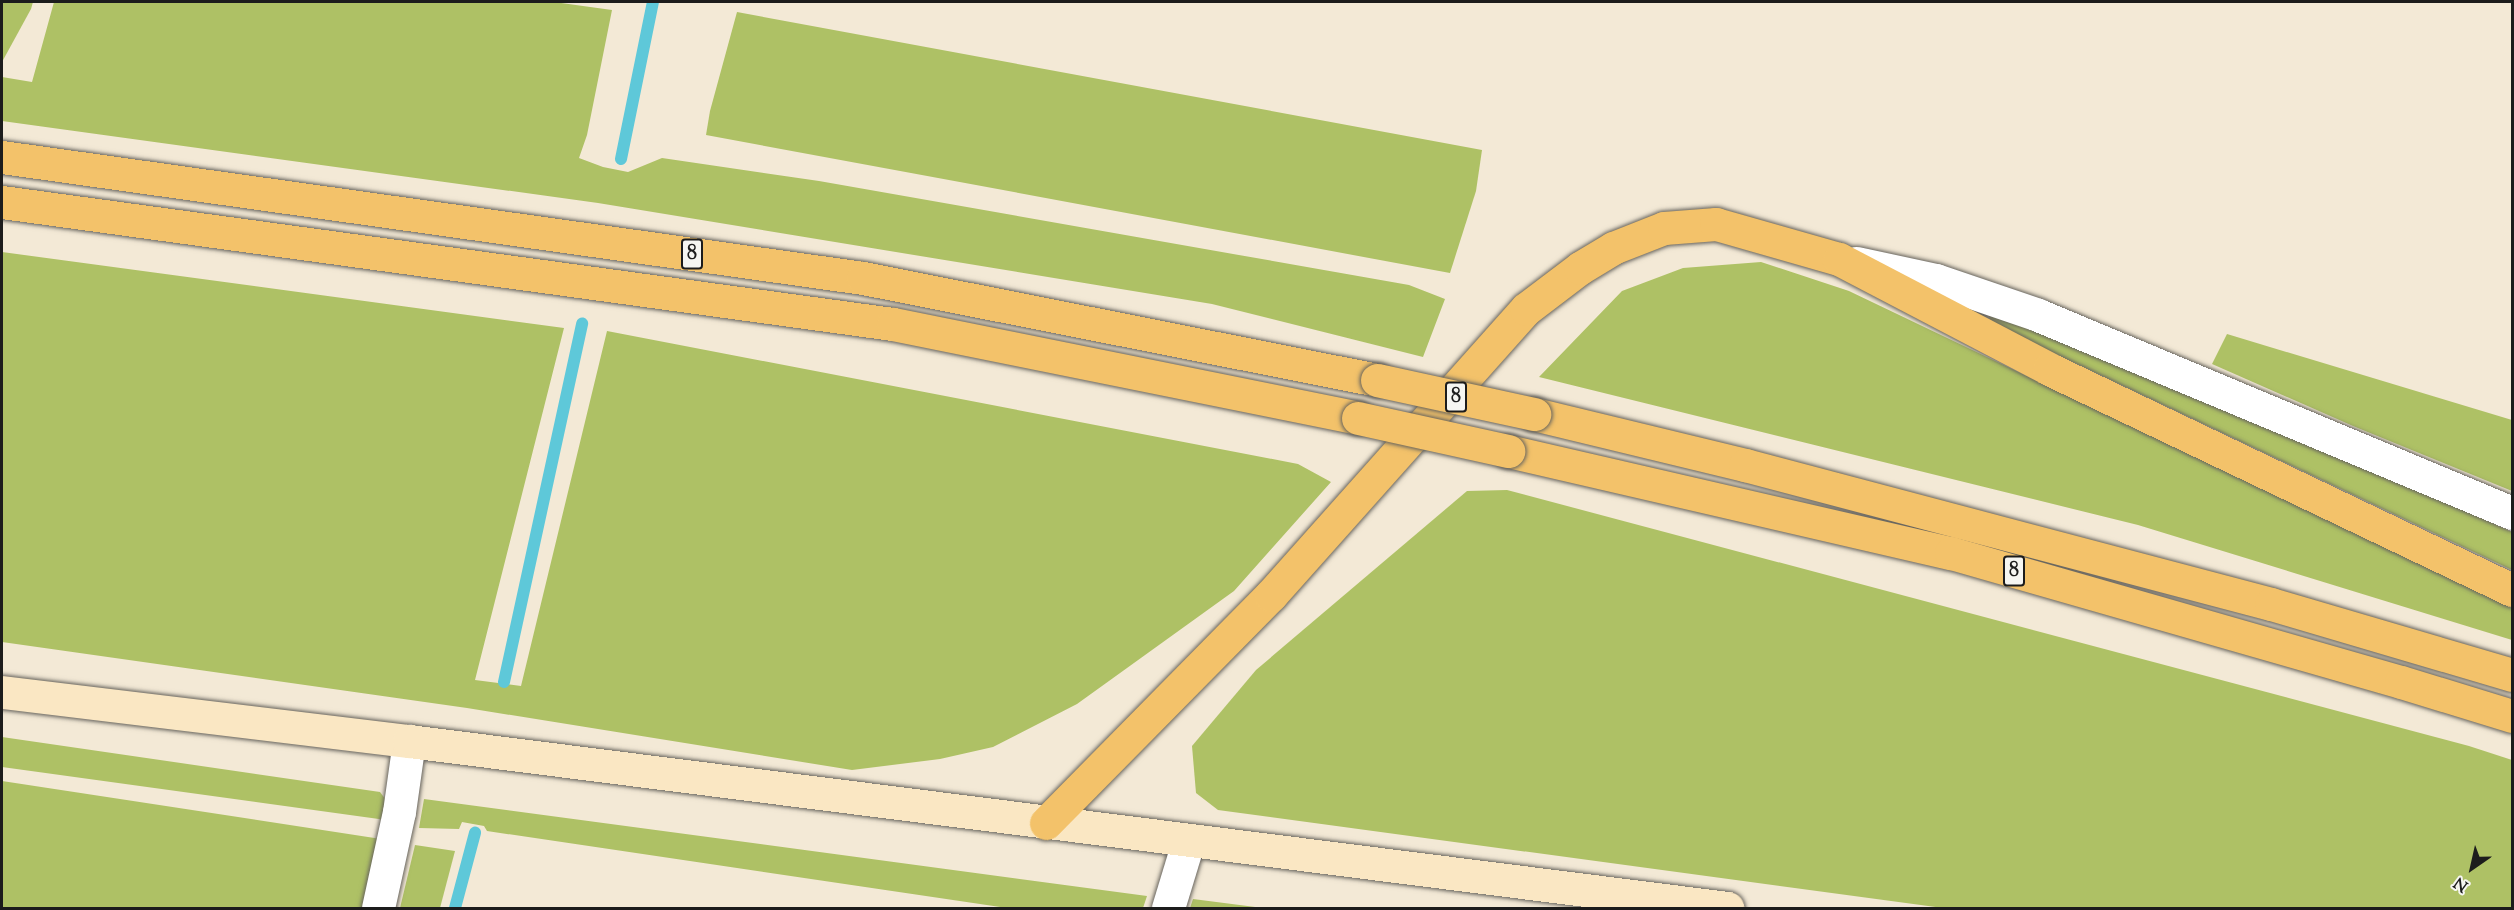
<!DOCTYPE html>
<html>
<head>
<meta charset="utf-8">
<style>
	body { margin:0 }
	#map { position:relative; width:2514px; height:910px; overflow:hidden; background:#f3e9d6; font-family:"Sorts Mill Goudy",serif }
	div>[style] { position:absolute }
	.green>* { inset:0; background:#aec165 }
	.stream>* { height:12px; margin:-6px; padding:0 6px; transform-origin:6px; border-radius:6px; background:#5ec8d9 }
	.roads { filter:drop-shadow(0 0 2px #67645d) drop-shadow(0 0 2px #67645d) }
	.minor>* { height:33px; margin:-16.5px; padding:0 16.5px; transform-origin:16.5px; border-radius:16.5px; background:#fff }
	.tertiary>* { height:33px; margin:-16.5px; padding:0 16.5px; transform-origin:16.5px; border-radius:16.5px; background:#fff }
	.secondary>* { height:33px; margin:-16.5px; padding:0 16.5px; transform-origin:16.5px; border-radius:16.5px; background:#fae7c3 }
	.motorway>* { height:33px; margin:-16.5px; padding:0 16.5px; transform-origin:16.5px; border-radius:16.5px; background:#f3c26a }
	.bridges { filter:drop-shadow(0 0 2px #67645d) drop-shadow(0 0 2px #67645d) }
	.motorway-bridge>* { height:33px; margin:-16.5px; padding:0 16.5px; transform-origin:16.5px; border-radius:16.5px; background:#f3c26a }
	span { translate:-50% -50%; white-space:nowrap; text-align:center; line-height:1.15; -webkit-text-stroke:6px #f6f6f2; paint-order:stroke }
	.shield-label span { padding:2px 4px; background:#f6f6f2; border:2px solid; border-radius:4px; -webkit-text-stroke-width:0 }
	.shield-label { font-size:20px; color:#1c1c1c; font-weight:700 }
	.frame { position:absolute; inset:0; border:3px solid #1c1c1c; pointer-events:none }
	.north { position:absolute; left:2442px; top:838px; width:60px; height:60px; -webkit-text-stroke:4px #f6f6f2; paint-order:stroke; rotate:214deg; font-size:16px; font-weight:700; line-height:24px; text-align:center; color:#1c1c1c }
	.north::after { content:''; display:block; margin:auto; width:21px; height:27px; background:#1c1c1c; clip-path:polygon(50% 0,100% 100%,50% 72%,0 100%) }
</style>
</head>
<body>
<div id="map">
	<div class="green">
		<div style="clip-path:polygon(2px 2px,33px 2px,31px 9px,2px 62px)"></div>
		<div style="clip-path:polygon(54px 2px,554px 2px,612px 10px,587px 135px,579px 158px,603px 167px,628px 172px,662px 158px,819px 181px,1409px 285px,1445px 299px,1423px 357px,1212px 304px,598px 203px,2px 121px,2px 77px,32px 82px)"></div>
		<div style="clip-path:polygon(737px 12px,1482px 150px,1476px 191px,1450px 273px,706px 135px,710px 111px)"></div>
		<div style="clip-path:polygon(2px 252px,564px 328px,475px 680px,521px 686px,607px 331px,1298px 464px,1331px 482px,1234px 591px,1077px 704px,993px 747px,940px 759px,852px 770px,467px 708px,2px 642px)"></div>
		<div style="clip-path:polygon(1761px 262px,1849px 291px,2512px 608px,2512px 640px,2138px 525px,1539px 377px,1622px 291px,1683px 268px)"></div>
		<div style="clip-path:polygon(1989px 311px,2063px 332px,2512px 532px,2512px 570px,1990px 323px)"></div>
		<div style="clip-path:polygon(2227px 334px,2512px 420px,2512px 491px,2353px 426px,2212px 364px)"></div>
		<div style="clip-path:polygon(1507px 490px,2469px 746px,2512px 760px,2512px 908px,1943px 908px,1218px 810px,1196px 793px,1192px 746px,1256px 670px,1467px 491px)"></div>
		<div style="clip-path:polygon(2px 737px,380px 792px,389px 804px,386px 820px,2px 767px)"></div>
		<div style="clip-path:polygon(2px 781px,381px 839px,366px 908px,2px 908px)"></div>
		<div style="clip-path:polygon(424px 799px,1147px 896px,1143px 908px,1007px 908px,487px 831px,484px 826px,462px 822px,459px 829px,419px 828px)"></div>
		<div style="clip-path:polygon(415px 845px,455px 851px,440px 908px,400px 908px)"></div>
		<div style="clip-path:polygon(1193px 899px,1263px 908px,1190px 908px)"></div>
	</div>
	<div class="stream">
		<div style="left:621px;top:159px;width:160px;rotate:-78.5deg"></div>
		<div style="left:504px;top:682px;width:367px;rotate:-77.7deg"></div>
		<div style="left:455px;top:908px;width:78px;rotate:-75.1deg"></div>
	</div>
	<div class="roads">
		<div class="minor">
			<div style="left:378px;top:908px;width:98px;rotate:-77.7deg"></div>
			<div style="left:399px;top:812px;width:72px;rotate:-82deg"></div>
			<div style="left:1168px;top:908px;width:69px;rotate:-73.1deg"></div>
		</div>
		<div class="tertiary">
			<div style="left:1856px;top:263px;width:82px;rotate:12deg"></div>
			<div style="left:1936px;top:280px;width:108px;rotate:18.9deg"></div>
			<div style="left:2038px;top:315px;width:514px;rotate:22.67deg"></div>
		</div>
		<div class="secondary">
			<div style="left:2px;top:692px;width:410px;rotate:6.9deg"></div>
			<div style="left:409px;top:741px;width:1329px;rotate:7.22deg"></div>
		</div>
		<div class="motorway">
			<div style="left:2px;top:157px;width:869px;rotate:8deg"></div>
			<div style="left:863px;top:278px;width:524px;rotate:11.22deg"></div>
			<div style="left:2px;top:202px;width:899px;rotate:7.8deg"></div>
			<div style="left:893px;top:324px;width:474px;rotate:11.4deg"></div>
			<div style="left:1534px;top:414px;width:217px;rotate:13.6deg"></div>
			<div style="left:1745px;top:465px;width:544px;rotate:14.8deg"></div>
			<div style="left:2271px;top:604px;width:251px;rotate:16.4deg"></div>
			<div style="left:1508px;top:451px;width:455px;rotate:13deg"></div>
			<div style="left:1951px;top:553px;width:468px;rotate:16deg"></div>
			<div style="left:2401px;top:682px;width:116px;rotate:17deg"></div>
			<div style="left:1046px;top:823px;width:320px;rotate:-45.4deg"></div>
			<div style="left:1271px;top:595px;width:383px;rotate:-48.3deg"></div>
			<div style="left:1526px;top:309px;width:68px;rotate:-37.2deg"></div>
			<div style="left:1580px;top:268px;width:39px;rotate:-31deg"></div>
			<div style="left:1613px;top:248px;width:55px;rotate:-21.4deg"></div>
			<div style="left:1664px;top:228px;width:52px;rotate:-4.4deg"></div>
			<div style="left:1716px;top:224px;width:128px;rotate:15.9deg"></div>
			<div style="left:1839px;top:259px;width:237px;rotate:27.6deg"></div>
			<div style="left:2049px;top:369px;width:513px;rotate:25.52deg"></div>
		</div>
	</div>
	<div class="bridges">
		<div class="motorway-bridge">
			<div style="left:1377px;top:380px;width:161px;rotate:12.2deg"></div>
			<div style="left:1358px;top:418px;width:154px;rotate:12.4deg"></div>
		</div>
	</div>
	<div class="shield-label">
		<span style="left:692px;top:254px">8</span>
		<span style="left:1456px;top:397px">8</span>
		<span style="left:2014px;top:571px">8</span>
	</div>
	<div class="frame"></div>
	<div class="north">N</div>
</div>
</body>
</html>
